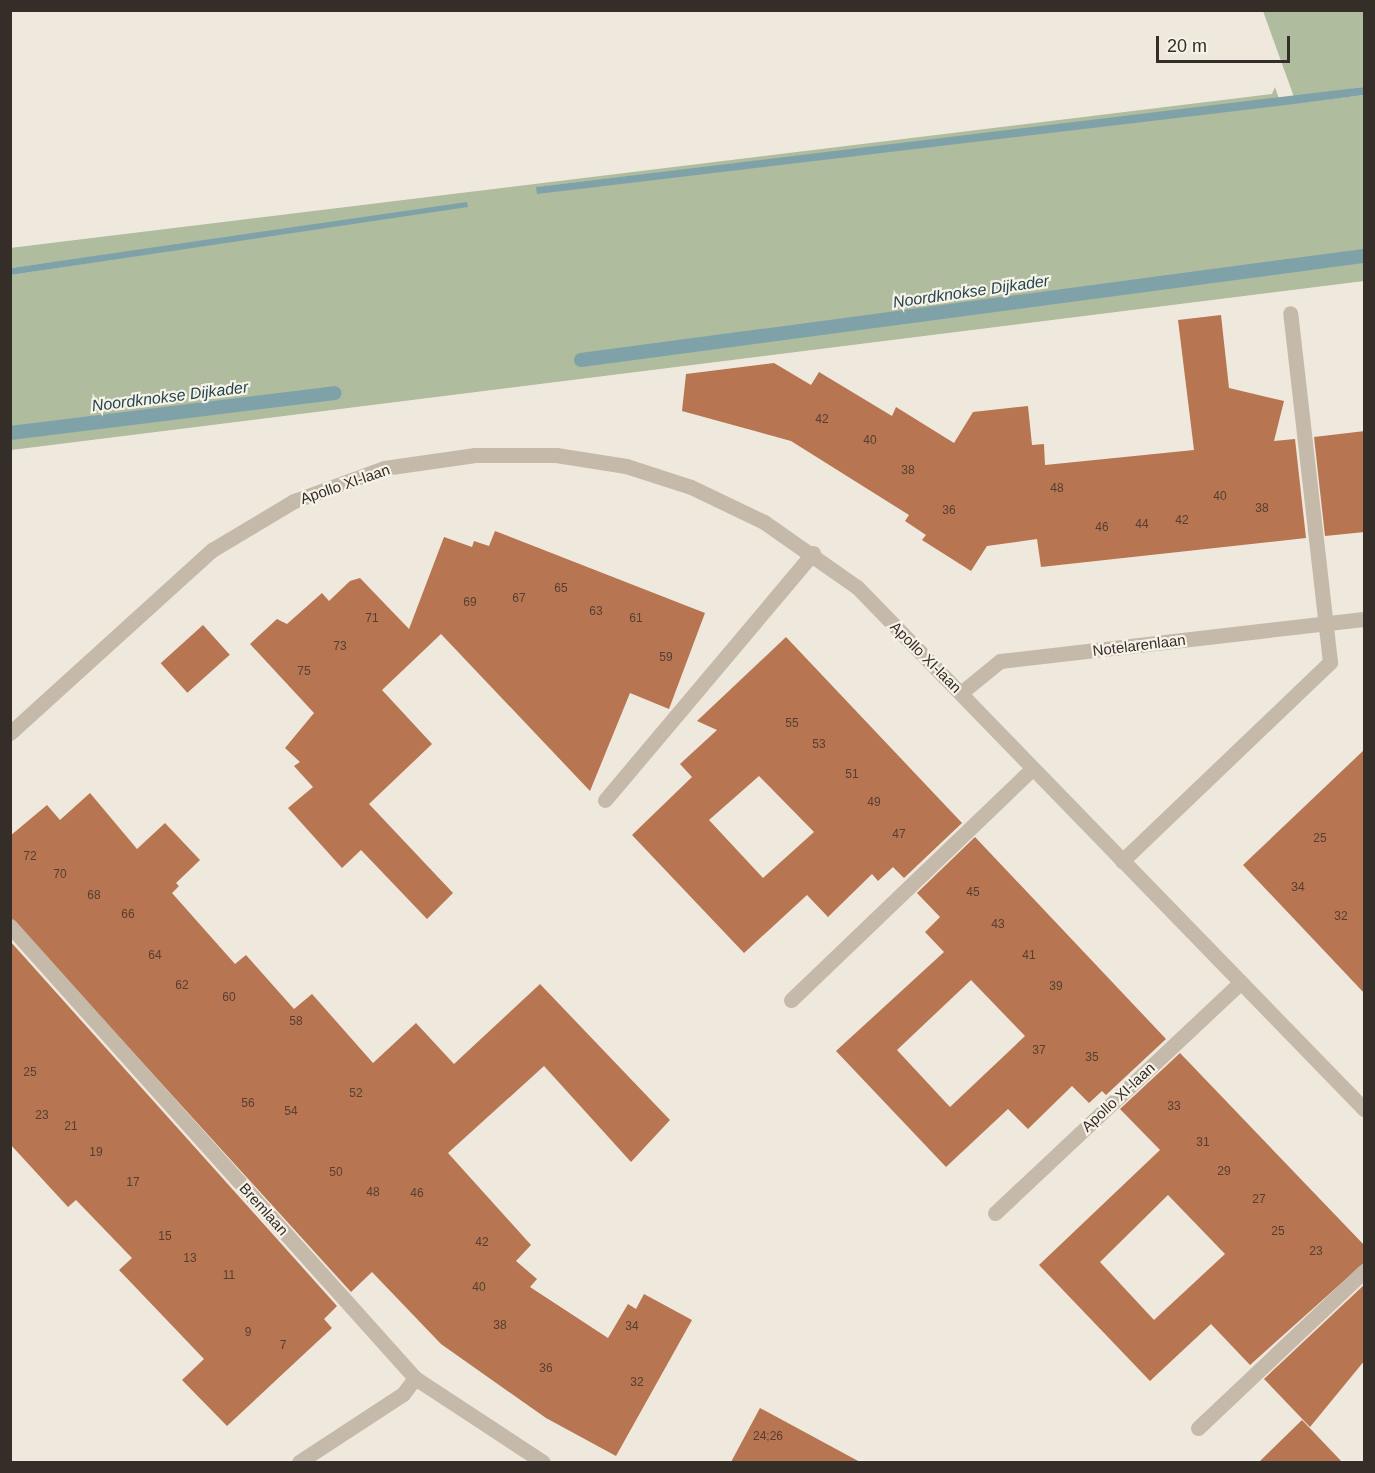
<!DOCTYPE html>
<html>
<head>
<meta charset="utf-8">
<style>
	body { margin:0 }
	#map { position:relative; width:1375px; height:1473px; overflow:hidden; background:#efe8dc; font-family:Helvetica,sans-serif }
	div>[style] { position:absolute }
	.green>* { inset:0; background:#afbc9e }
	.water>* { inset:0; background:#7fa2a8 }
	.stream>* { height:14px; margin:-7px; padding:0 7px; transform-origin:7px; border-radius:7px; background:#7fa2a8 }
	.building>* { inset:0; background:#b77552; transform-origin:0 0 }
	.minor>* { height:15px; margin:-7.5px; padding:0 7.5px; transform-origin:7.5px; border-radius:7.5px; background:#c5b9aa }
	span { translate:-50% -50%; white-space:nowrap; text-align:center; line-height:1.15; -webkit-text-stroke:4.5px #f7f2e8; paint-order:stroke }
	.number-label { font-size:12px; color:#553f32 }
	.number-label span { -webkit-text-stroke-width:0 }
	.street-label { font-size:15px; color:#342d28 }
	.water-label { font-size:16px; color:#234850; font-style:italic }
	.frame { position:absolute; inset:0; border:12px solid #342d28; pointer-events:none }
	.scale { position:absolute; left:1156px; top:36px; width:134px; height:27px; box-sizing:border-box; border:3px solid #342d28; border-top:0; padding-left:8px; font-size:18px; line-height:21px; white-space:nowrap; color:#342d28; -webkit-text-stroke:4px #f7f2e8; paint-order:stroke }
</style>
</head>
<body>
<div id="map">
	<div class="green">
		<div style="clip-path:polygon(1263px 11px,1364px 11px,1364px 87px,1294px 97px)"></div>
		<div style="clip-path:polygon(1275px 87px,1279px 99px,537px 187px,537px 193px,1364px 95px,1364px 281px,11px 450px,11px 275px,468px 205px,11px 268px,10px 248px,1272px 94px)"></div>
	</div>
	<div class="water">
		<div style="clip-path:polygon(1364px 87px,1364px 95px,1286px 105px,537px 194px,536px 187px)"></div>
		<div style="clip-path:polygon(467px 202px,468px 207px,11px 275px,11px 268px)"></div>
	</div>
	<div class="stream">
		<div style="left:581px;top:360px;width:790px;rotate:-7.57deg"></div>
		<div style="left:10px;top:433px;width:327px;rotate:-7deg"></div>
	</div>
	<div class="building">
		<div style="clip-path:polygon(1221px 315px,1229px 388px,1284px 401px,1274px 441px,1295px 439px,1306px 538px,1041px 567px,1037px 539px,987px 546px,971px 571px,922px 540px,926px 535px,905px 521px,909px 515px,791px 441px,682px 411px,686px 374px,774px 363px,811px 385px,819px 372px,892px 416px,896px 407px,954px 443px,973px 412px,1028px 406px,1032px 445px,1044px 444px,1045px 465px,1194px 450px,1178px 320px)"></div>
		<div style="clip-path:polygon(1365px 431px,1365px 532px,1325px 536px,1314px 437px)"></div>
		<div style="clip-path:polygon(495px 531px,705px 613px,669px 709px,630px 693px,590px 791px,441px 634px,382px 690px,432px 744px,369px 804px,453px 893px,427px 919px,361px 850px,342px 868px,288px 808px,313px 787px,294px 766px,300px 762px,285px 748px,314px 713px,250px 644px,277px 619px,287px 624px,322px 593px,329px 601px,350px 581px,360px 578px,409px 629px,444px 537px,472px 547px,474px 541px,489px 546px)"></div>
		<div style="left:203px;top:625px;width:40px;height:57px;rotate:48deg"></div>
		<div style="clip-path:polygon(evenodd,786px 637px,962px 823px,904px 878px,893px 867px,878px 881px,872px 874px,828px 917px,807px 895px,744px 953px,632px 835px,692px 777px,680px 764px,717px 730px,697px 721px,786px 637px,759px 776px,814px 832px,763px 878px,709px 820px,759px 776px)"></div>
		<div style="clip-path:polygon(1365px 749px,1365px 994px,1243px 865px)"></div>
		<div style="clip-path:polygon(90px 793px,137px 849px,165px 823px,200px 860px,176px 883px,179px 886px,172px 893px,235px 964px,246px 955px,294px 1009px,312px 994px,373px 1063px,416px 1023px,454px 1064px,540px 984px,670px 1120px,631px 1162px,544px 1066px,448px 1153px,531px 1245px,516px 1261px,537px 1279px,530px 1287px,608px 1338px,628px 1304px,636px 1309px,644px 1294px,692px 1320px,616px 1456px,546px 1418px,441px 1344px,372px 1272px,351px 1292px,10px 917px,10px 836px,47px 805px,60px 820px)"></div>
		<div style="clip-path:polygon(evenodd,975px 837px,1166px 1039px,1106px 1095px,1102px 1091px,1089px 1103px,1072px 1086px,1028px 1129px,1008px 1109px,946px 1167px,836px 1051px,944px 952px,925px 932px,940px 917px,917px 893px,975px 837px,971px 980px,1025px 1036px,950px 1107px,897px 1050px,971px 980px)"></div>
		<div style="clip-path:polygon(10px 941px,337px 1306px,324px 1319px,332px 1328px,227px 1426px,182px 1380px,204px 1359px,119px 1270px,132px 1258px,76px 1200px,68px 1207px,10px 1144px)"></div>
		<div style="clip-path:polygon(evenodd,1180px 1053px,1365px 1246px,1365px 1262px,1250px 1365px,1211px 1324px,1150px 1381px,1039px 1265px,1160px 1150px,1120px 1109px,1180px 1053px,1168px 1195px,1225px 1254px,1154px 1320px,1100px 1262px,1168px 1195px)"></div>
		<div style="clip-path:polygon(1365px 1284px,1365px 1360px,1310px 1427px,1264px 1379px)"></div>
		<div style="clip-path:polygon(760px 1408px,860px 1462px,731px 1462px)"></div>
		<div style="clip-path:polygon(1302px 1420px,1342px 1462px,1259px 1462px)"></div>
	</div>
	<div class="minor">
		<div style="left:962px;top:692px;width:49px;rotate:-39.2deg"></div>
		<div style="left:1000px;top:661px;width:366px;rotate:-6.6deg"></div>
		<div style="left:10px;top:733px;width:273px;rotate:-42.2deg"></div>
		<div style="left:212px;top:550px;width:96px;rotate:-30.9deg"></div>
		<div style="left:294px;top:501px;width:96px;rotate:-20.1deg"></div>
		<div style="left:384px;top:468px;width:92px;rotate:-8.1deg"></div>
		<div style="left:475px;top:455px;width:81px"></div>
		<div style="left:556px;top:455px;width:71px;rotate:8.9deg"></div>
		<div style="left:626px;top:466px;width:68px;rotate:17.9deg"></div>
		<div style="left:691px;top:487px;width:81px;rotate:25.6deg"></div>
		<div style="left:764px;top:522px;width:113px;rotate:35deg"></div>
		<div style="left:857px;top:587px;width:728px;rotate:45.84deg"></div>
		<div style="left:605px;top:800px;width:323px;rotate:-49.9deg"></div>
		<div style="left:1122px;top:861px;width:288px;rotate:-43.7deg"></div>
		<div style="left:1330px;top:662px;width:351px;rotate:-96.5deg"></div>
		<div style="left:10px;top:926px;width:607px;rotate:48.14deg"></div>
		<div style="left:415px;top:1378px;width:153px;rotate:33.3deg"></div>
		<div style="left:791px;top:1000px;width:334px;rotate:-43.8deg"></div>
		<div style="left:995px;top:1213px;width:337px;rotate:-43.2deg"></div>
		<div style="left:1198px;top:1428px;width:228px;rotate:-43.4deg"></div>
		<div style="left:299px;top:1462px;width:124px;rotate:-33.2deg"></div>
		<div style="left:403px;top:1394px;width:20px;rotate:-53deg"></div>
	</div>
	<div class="number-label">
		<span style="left:822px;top:420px">42</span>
		<span style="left:870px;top:441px">40</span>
		<span style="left:908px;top:471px">38</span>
		<span style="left:1057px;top:489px">48</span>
		<span style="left:1220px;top:497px">40</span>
		<span style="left:1262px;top:509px">38</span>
		<span style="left:949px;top:511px">36</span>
		<span style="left:1182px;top:521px">42</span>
		<span style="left:1142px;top:525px">44</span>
		<span style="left:1102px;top:528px">46</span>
		<span style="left:561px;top:589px">65</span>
		<span style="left:519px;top:599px">67</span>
		<span style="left:470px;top:603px">69</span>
		<span style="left:596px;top:612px">63</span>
		<span style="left:372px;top:619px">71</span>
		<span style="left:636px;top:619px">61</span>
		<span style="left:340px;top:647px">73</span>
		<span style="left:666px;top:658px">59</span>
		<span style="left:304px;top:672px">75</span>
		<span style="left:792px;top:724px">55</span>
		<span style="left:819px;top:745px">53</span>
		<span style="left:852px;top:775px">51</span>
		<span style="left:874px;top:803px">49</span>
		<span style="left:899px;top:835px">47</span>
		<span style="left:1320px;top:839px">25</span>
		<span style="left:30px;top:857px">72</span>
		<span style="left:60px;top:875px">70</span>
		<span style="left:1298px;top:888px">34</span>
		<span style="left:973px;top:893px">45</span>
		<span style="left:94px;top:896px">68</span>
		<span style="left:128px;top:915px">66</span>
		<span style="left:1341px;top:917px">32</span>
		<span style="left:998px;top:925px">43</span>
		<span style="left:155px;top:956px">64</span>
		<span style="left:1029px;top:956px">41</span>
		<span style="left:182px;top:986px">62</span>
		<span style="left:1056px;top:987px">39</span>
		<span style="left:229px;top:998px">60</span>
		<span style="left:296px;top:1022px">58</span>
		<span style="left:1039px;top:1051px">37</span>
		<span style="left:1092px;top:1058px">35</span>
		<span style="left:30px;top:1073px">25</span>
		<span style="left:356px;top:1094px">52</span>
		<span style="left:248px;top:1104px">56</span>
		<span style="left:1174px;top:1107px">33</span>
		<span style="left:291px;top:1112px">54</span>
		<span style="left:42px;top:1116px">23</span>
		<span style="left:71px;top:1127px">21</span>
		<span style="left:1203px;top:1143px">31</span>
		<span style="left:96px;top:1153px">19</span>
		<span style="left:1224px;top:1172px">29</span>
		<span style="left:336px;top:1173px">50</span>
		<span style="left:133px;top:1183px">17</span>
		<span style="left:373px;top:1193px">48</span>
		<span style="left:417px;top:1194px">46</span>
		<span style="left:1259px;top:1200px">27</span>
		<span style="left:1278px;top:1232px">25</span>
		<span style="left:165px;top:1237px">15</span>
		<span style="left:482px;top:1243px">42</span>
		<span style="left:1316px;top:1252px">23</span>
		<span style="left:190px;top:1259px">13</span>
		<span style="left:229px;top:1276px">11</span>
		<span style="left:479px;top:1288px">40</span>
		<span style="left:500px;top:1326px">38</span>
		<span style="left:632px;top:1327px">34</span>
		<span style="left:248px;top:1333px">9</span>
		<span style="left:283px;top:1346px">7</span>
		<span style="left:546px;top:1369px">36</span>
		<span style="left:637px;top:1383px">32</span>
		<span style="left:768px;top:1437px">24;26</span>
	</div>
	<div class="street-label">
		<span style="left:345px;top:484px;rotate:-19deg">Apollo XI-laan</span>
		<span style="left:1139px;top:645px;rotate:-7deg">Notelarenlaan</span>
		<span style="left:926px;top:657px;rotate:45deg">Apollo XI-laan</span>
		<span style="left:1118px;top:1097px;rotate:-43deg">Apollo XI-laan</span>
		<span style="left:264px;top:1209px;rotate:48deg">Bremlaan</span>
	</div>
	<div class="water-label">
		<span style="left:971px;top:292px;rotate:-8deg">Noordknokse Dijkader</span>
		<span style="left:170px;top:397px;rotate:-7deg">Noordknokse Dijkader</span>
	</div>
	<div class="frame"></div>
	<div class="scale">20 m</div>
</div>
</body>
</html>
